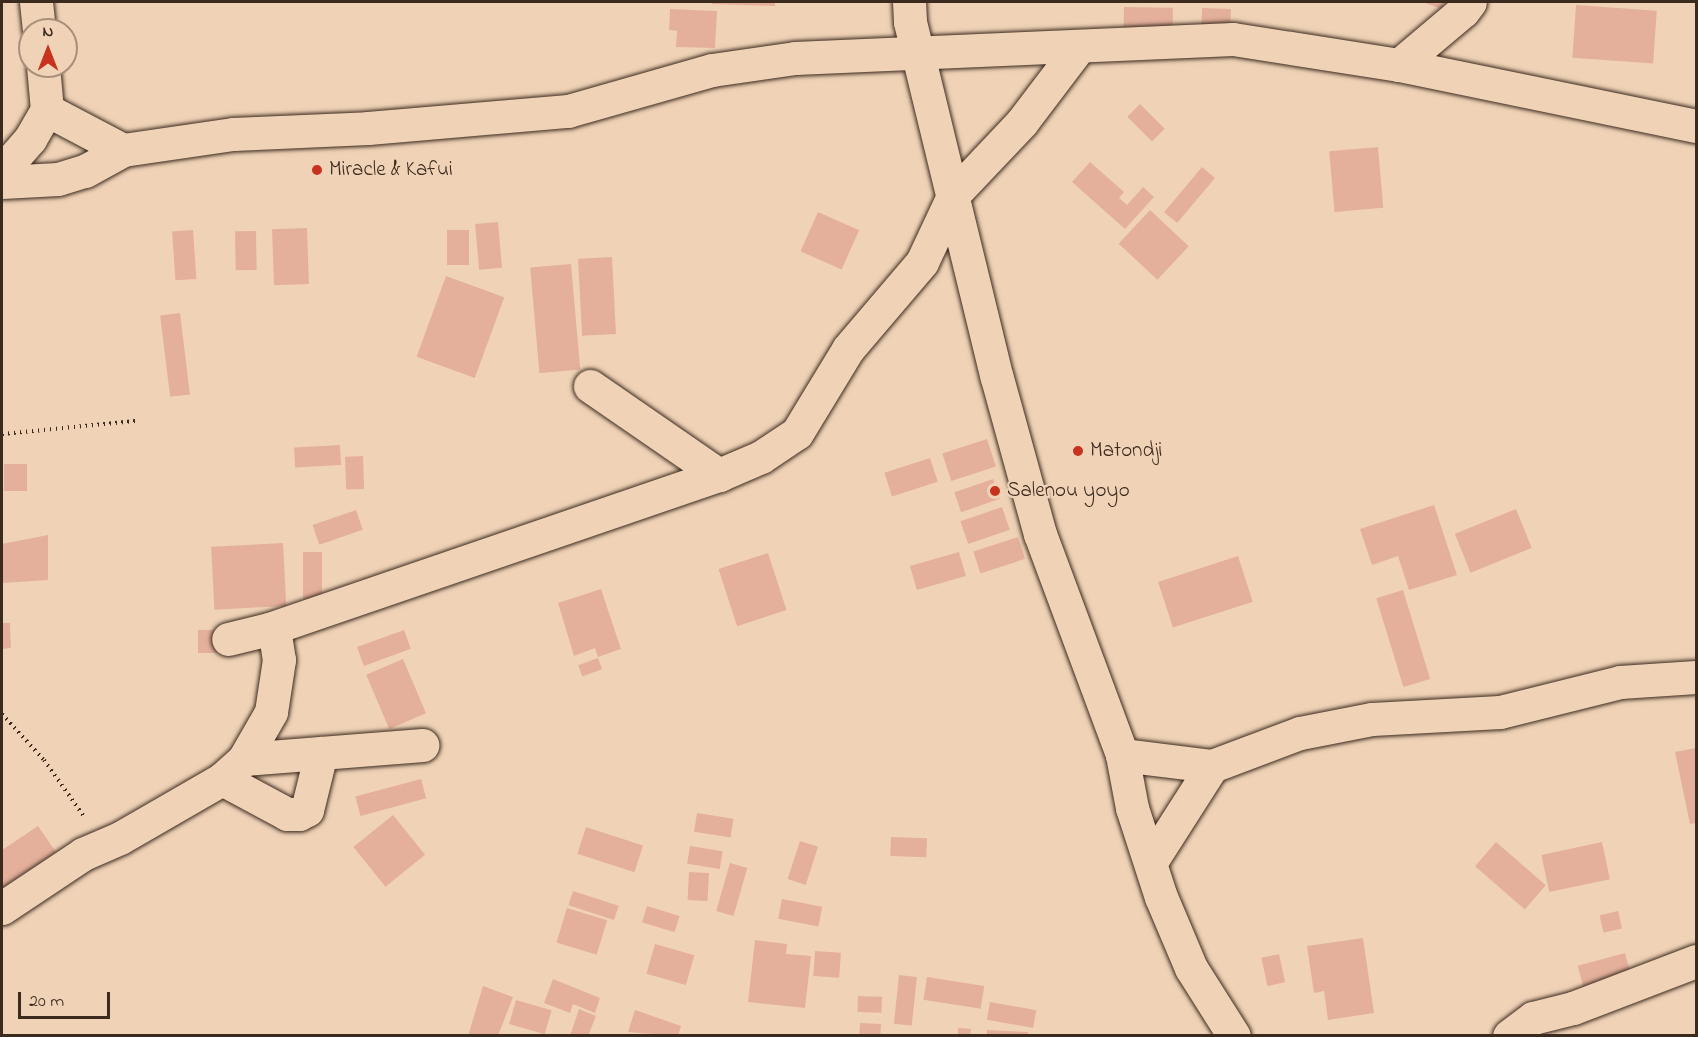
<!DOCTYPE html>
<html>
<head>
<meta charset="utf-8">
<style>
	body { margin:0 }
	#map { position:relative; width:1698px; height:1037px; overflow:hidden; background:#f0d3b7; font-family:"Indie Flower",sans-serif }
	div>[style] { position:absolute }
	.building>* { inset:0; background:#e4b09c; transform-origin:0 0 }
	.path>* { height:4px; margin-top:-2px; transform-origin:0; background:repeating-linear-gradient(90deg,#3b2a1e 0 1.5px,transparent 0 6px) }
	.roads { filter:drop-shadow(0 0 2px #3b2a1e) drop-shadow(0 0 2px #3b2a1e) }
	.minor>* { height:33px; margin:-16.5px; padding:0 16.5px; transform-origin:16.5px; border-radius:16.5px; background:#f0d3b7 }
	.dots>* { width:16px; height:16px; translate:-50% -50%; box-sizing:border-box; border:3px solid #f0d3b7; border-radius:50% }
	span { translate:-50% -50%; white-space:nowrap; text-align:center; line-height:1.15; -webkit-text-stroke:4.5px #f0d3b7; paint-order:stroke }
	.poi-label { font-size:21px; color:#3b2a1e }
	.left { translate:0 -50%; text-align:left }
	.frame { position:absolute; inset:0; border:3px solid #3b2a1e; pointer-events:none }
	.north { position:absolute; left:18px; top:18px; width:60px; height:60px; box-sizing:border-box; background:#f0d3b7; border:2px solid #a88f7a; border-radius:50%; rotate:0deg; font-size:16px; font-weight:700; line-height:24px; text-align:center; color:#3b2a1e }
	.north::after { content:''; display:block; margin:auto; width:21px; height:27px; background:#c8321e; clip-path:polygon(50% 0,100% 100%,50% 72%,0 100%) }
	.scale { position:absolute; left:18px; top:992px; width:92px; height:27px; box-sizing:border-box; border:3px solid #3b2a1e; border-top:0; padding-left:8px; font-size:18px; line-height:21px; white-space:nowrap; color:#3b2a1e; -webkit-text-stroke:4px #f0d3b7; paint-order:stroke }
</style>
</head>
<body>
<div id="map">
	<div class="building">
		<div style="clip-path:polygon(712px 2px,775px 2px,775px 6px,712px 4px)"></div>
		<div style="clip-path:polygon(1422px 2px,1444px 2px,1442px 9px)"></div>
		<div style="left:1576px;top:5px;width:81px;height:53px;rotate:4deg"></div>
		<div style="left:1124px;top:7px;width:49px;height:24px;rotate:1deg"></div>
		<div style="left:1202px;top:8px;width:29px;height:18px;rotate:2deg"></div>
		<div style="clip-path:polygon(670px 9px,717px 11px,715px 48px,676px 47px,677px 31px,669px 30px)"></div>
		<div style="left:1140px;top:104px;width:35px;height:18px;rotate:45deg"></div>
		<div style="left:1378px;top:147px;width:61px;height:49px;rotate:85deg"></div>
		<div style="clip-path:polygon(1090px 162px,1124px 192px,1119px 198px,1127px 205px,1143px 187px,1154px 197px,1125px 229px,1072px 182px)"></div>
		<div style="left:1202px;top:167px;width:17px;height:59px;rotate:40deg"></div>
		<div style="left:1150px;top:210px;width:53px;height:46px;rotate:43deg"></div>
		<div style="left:818px;top:212px;width:45px;height:43px;rotate:24deg"></div>
		<div style="left:498px;top:222px;width:46px;height:23px;rotate:85deg"></div>
		<div style="left:307px;top:228px;width:56px;height:35px;rotate:88deg"></div>
		<div style="left:193px;top:230px;width:49px;height:21px;rotate:86deg"></div>
		<div style="left:447px;top:230px;width:22px;height:35px"></div>
		<div style="left:256px;top:231px;width:39px;height:21px;rotate:89deg"></div>
		<div style="left:612px;top:257px;width:77px;height:34px;rotate:87deg"></div>
		<div style="left:571px;top:264px;width:106px;height:41px;rotate:85deg"></div>
		<div style="left:446px;top:276px;width:62px;height:86px;rotate:20deg"></div>
		<div style="left:180px;top:313px;width:82px;height:20px;rotate:83deg"></div>
		<div style="left:987px;top:439px;width:29px;height:47px;rotate:72deg"></div>
		<div style="left:340px;top:445px;width:20px;height:46px;rotate:87deg"></div>
		<div style="left:363px;top:456px;width:33px;height:18px;rotate:88deg"></div>
		<div style="left:930px;top:458px;width:25px;height:48px;rotate:72deg"></div>
		<div style="left:4px;top:464px;width:23px;height:27px"></div>
		<div style="left:993px;top:479px;width:21px;height:41px;rotate:71deg"></div>
		<div style="clip-path:polygon(1434px 505px,1457px 575px,1409px 590px,1398px 556px,1372px 565px,1360px 529px)"></div>
		<div style="left:1002px;top:507px;width:24px;height:44px;rotate:71deg"></div>
		<div style="left:1516px;top:509px;width:42px;height:66px;rotate:68deg"></div>
		<div style="left:356px;top:510px;width:21px;height:46px;rotate:71deg"></div>
		<div style="clip-path:polygon(48px 535px,48px 580px,2px 583px,2px 544px)"></div>
		<div style="left:1018px;top:537px;width:23px;height:47px;rotate:72deg"></div>
		<div style="left:283px;top:543px;width:63px;height:72px;rotate:87deg"></div>
		<div style="left:303px;top:552px;width:19px;height:47px"></div>
		<div style="left:959px;top:552px;width:25px;height:51px;rotate:74deg"></div>
		<div style="left:768px;top:553px;width:60px;height:52px;rotate:72deg"></div>
		<div style="left:1238px;top:556px;width:48px;height:84px;rotate:72deg"></div>
		<div style="clip-path:polygon(601px 589px,621px 649px,598px 657px,595px 648px,574px 656px,558px 603px)"></div>
		<div style="left:1403px;top:590px;width:93px;height:28px;rotate:73deg"></div>
		<div style="clip-path:polygon(2px 623px,10px 623px,11px 648px,2px 649px)"></div>
		<div style="left:198px;top:630px;width:19px;height:23px"></div>
		<div style="left:404px;top:630px;width:20px;height:50px;rotate:70deg"></div>
		<div style="left:598px;top:658px;width:12px;height:21px;rotate:70deg"></div>
		<div style="left:403px;top:659px;width:59px;height:40px;rotate:67deg"></div>
		<div style="clip-path:polygon(1696px 748px,1696px 823px,1690px 824px,1675px 752px)"></div>
		<div style="left:421px;top:779px;width:20px;height:68px;rotate:75deg"></div>
		<div style="left:697px;top:813px;width:37px;height:19px;rotate:9deg"></div>
		<div style="left:393px;top:815px;width:51px;height:51px;rotate:51deg"></div>
		<div style="clip-path:polygon(38px 826px,56px 852px,2px 888px,2px 850px)"></div>
		<div style="left:586px;top:827px;width:60px;height:28px;rotate:18deg"></div>
		<div style="left:891px;top:837px;width:36px;height:19px;rotate:2deg"></div>
		<div style="left:800px;top:841px;width:19px;height:40px;rotate:18deg"></div>
		<div style="left:1496px;top:842px;width:66px;height:32px;rotate:41deg"></div>
		<div style="left:1602px;top:842px;width:38px;height:62px;rotate:78deg"></div>
		<div style="left:690px;top:846px;width:33px;height:18px;rotate:9deg"></div>
		<div style="left:730px;top:863px;width:18px;height:50px;rotate:16deg"></div>
		<div style="left:689px;top:872px;width:20px;height:28px;rotate:3deg"></div>
		<div style="left:573px;top:891px;width:48px;height:15px;rotate:18deg"></div>
		<div style="left:782px;top:899px;width:41px;height:20px;rotate:11deg"></div>
		<div style="left:647px;top:906px;width:34px;height:17px;rotate:17deg"></div>
		<div style="left:567px;top:908px;width:42px;height:36px;rotate:17deg"></div>
		<div style="left:1618px;top:911px;width:18px;height:19px;rotate:77deg"></div>
		<div style="clip-path:polygon(1363px 938px,1374px 1013px,1328px 1020px,1324px 991px,1314px 993px,1307px 946px)"></div>
		<div style="clip-path:polygon(755px 940px,787px 944px,786px 954px,811px 956px,805px 1008px,748px 1002px)"></div>
		<div style="left:655px;top:944px;width:41px;height:31px;rotate:16deg"></div>
		<div style="left:815px;top:951px;width:26px;height:25px;rotate:4deg"></div>
		<div style="left:1625px;top:953px;width:27px;height:49px;rotate:75deg"></div>
		<div style="left:1279px;top:954px;width:29px;height:18px;rotate:78deg"></div>
		<div style="left:899px;top:975px;width:18px;height:49px;rotate:6deg"></div>
		<div style="left:927px;top:977px;width:58px;height:23px;rotate:9deg"></div>
		<div style="clip-path:polygon(553px 979px,600px 998px,595px 1013px,573px 1004px,570px 1013px,544px 1003px)"></div>
		<div style="clip-path:polygon(483px 986px,513px 997px,498px 1036px,468px 1036px)"></div>
		<div style="left:858px;top:996px;width:24px;height:16px;rotate:2deg"></div>
		<div style="left:516px;top:1000px;width:37px;height:25px;rotate:16deg"></div>
		<div style="left:990px;top:1002px;width:47px;height:18px;rotate:10deg"></div>
		<div style="clip-path:polygon(579px 1009px,596px 1016px,588px 1036px,570px 1036px)"></div>
		<div style="clip-path:polygon(635px 1010px,681px 1026px,678px 1036px,628px 1032px)"></div>
		<div style="left:860px;top:1023px;width:21px;height:13px;rotate:3deg"></div>
		<div style="clip-path:polygon(958px 1028px,971px 1029px,970px 1036px,958px 1036px)"></div>
		<div style="clip-path:polygon(987px 1030px,1028px 1032px,1028px 1036px,987px 1036px)"></div>
	</div>
	<div class="path">
		<div style="left:2px;top:434px;width:134px;rotate:-5.6deg"></div>
		<div style="left:2px;top:714px;width:62px;rotate:47.6deg"></div>
		<div style="left:44px;top:760px;width:71px;rotate:54.7deg"></div>
	</div>
	<div class="roads">
		<div class="minor">
			<div style="left:36px;top:2px;width:28px;rotate:84deg"></div>
			<div style="left:909px;top:2px;width:20px;rotate:87deg"></div>
			<div style="left:910px;top:22px;width:366px;rotate:76.3deg"></div>
			<div style="left:997px;top:378px;width:162px;rotate:74.6deg"></div>
			<div style="left:1040px;top:534px;width:236px;rotate:69.6deg"></div>
			<div style="left:1122px;top:755px;width:54px;rotate:79.3deg"></div>
			<div style="left:1132px;top:808px;width:94px;rotate:72deg"></div>
			<div style="left:1161px;top:897px;width:77px;rotate:67.1deg"></div>
			<div style="left:1191px;top:968px;width:80px;rotate:57.7deg"></div>
			<div style="left:1399px;top:65px;width:84px;rotate:-40.2deg"></div>
			<div style="left:1463px;top:11px;width:11px;rotate:-52deg"></div>
			<div style="left:43px;top:66px;width:44px;rotate:84.8deg"></div>
			<div style="left:47px;top:110px;width:86px;rotate:27.8deg"></div>
			<div style="left:2px;top:171px;width:43px;rotate:-48.8deg"></div>
			<div style="left:30px;top:139px;width:34px;rotate:-60deg"></div>
			<div style="left:2px;top:182px;width:56px;rotate:-3.1deg"></div>
			<div style="left:58px;top:179px;width:28px;rotate:-17deg"></div>
			<div style="left:85px;top:171px;width:43px;rotate:-28.9deg"></div>
			<div style="left:123px;top:150px;width:111px;rotate:-8.3deg"></div>
			<div style="left:233px;top:134px;width:135px;rotate:-2.5deg"></div>
			<div style="left:368px;top:128px;width:201px;rotate:-4.9deg"></div>
			<div style="left:568px;top:111px;width:150px;rotate:-15.9deg"></div>
			<div style="left:712px;top:70px;width:84px;rotate:-8.2deg"></div>
			<div style="left:795px;top:58px;width:438px;rotate:-2.5deg"></div>
			<div style="left:1233px;top:39px;width:168px;rotate:8.9deg"></div>
			<div style="left:1399px;top:65px;width:303px;rotate:11.6deg"></div>
			<div style="left:590px;top:386px;width:157px;rotate:34.6deg"></div>
			<div style="left:269px;top:629px;width:476px;rotate:-18.9deg"></div>
			<div style="left:719px;top:475px;width:46px;rotate:-23.2deg"></div>
			<div style="left:761px;top:457px;width:43px;rotate:-33.7deg"></div>
			<div style="left:797px;top:433px;width:98px;rotate:-58.7deg"></div>
			<div style="left:848px;top:349px;width:114px;rotate:-49.6deg"></div>
			<div style="left:922px;top:262px;width:75px;rotate:-64.8deg"></div>
			<div style="left:954px;top:194px;width:99px;rotate:-46.6deg"></div>
			<div style="left:1022px;top:122px;width:94px;rotate:-52.8deg"></div>
			<div style="left:1122px;top:755px;width:91px;rotate:7deg"></div>
			<div style="left:244px;top:759px;width:179px;rotate:-4.5deg"></div>
			<div style="left:222px;top:779px;width:74px;rotate:28.3deg"></div>
			<div style="left:287px;top:814px;width:12px"></div>
			<div style="left:299px;top:814px;width:9px;rotate:-27deg"></div>
			<div style="left:307px;top:810px;width:59px;rotate:-76.2deg"></div>
			<div style="left:1152px;top:860px;width:112px;rotate:-57.4deg"></div>
			<div style="left:1212px;top:766px;width:94px;rotate:-20.6deg"></div>
			<div style="left:1300px;top:733px;width:73px;rotate:-11deg"></div>
			<div style="left:1372px;top:719px;width:128px;rotate:-3.1deg"></div>
			<div style="left:1500px;top:712px;width:124px;rotate:-14deg"></div>
			<div style="left:1620px;top:682px;width:76px;rotate:-3.8deg"></div>
			<div style="left:2px;top:908px;width:97px;rotate:-33.7deg"></div>
			<div style="left:83px;top:854px;width:40px;rotate:-23.4deg"></div>
			<div style="left:120px;top:838px;width:118px;rotate:-30deg"></div>
			<div style="left:222px;top:779px;width:30px;rotate:-42deg"></div>
			<div style="left:244px;top:759px;width:54px;rotate:-60.1deg"></div>
			<div style="left:271px;top:712px;width:53px;rotate:-81.3deg"></div>
			<div style="left:279px;top:660px;width:24px;rotate:-99deg"></div>
			<div style="left:275px;top:636px;width:9px;rotate:-131deg"></div>
			<div style="left:269px;top:629px;width:42px;rotate:166.3deg"></div>
			<div style="left:1509px;top:1036px;width:30px;rotate:-37deg"></div>
			<div style="left:1533px;top:1018px;width:41px;rotate:-14deg"></div>
			<div style="left:1573px;top:1008px;width:132px;rotate:-20.9deg"></div>
		</div>
	</div>
	<div class="dots">
		<div style="left:317px;top:170px;background:#c8321e"></div>
		<div style="left:1078px;top:451px;background:#c8321e"></div>
		<div style="left:995px;top:491px;background:#c8321e"></div>
	</div>
	<div class="poi-label">
		<span class="left" style="left:329px;top:170px">Miracle &amp; Kafui</span>
		<span class="left" style="left:1090px;top:451px">Matondji</span>
		<span class="left" style="left:1007px;top:491px">Salenou yoyo</span>
	</div>
	<div class="frame"></div>
	<div class="north">N</div>
	<div class="scale">20 m</div>
</div>
</body>
</html>
